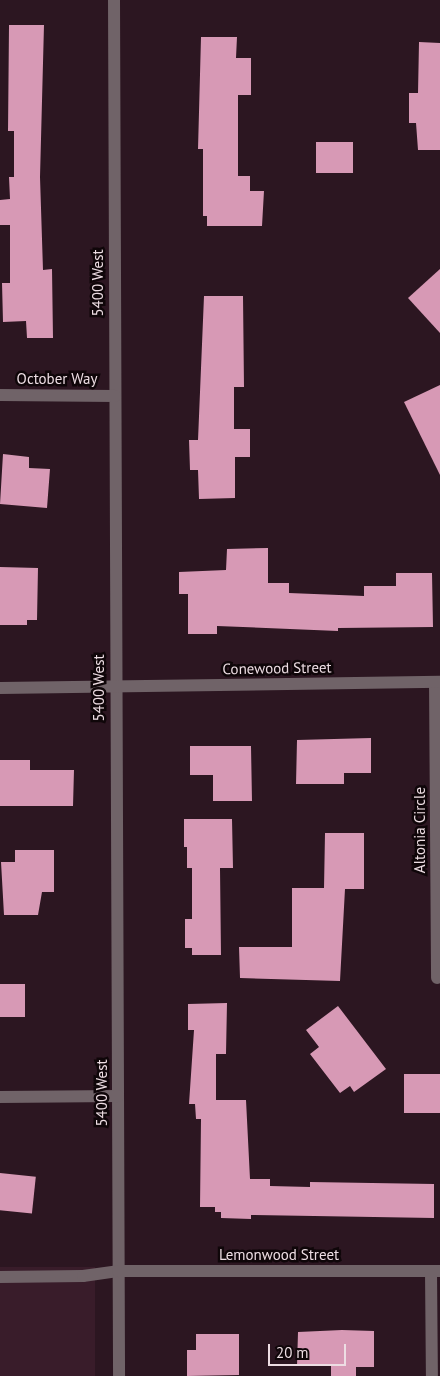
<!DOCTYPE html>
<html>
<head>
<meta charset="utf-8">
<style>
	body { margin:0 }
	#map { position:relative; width:440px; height:1376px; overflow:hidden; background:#2c1621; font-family:"PT Sans",sans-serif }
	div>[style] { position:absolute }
	.built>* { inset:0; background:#391c2a; transform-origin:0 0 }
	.building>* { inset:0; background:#d799b5; transform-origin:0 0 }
	.minor>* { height:12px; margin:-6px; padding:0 6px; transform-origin:6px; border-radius:6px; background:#706368 }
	span { translate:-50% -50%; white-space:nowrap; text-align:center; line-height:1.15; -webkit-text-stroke:5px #0f0609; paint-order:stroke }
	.street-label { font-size:15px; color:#eddde3 }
	.scale { position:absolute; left:268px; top:1344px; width:78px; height:22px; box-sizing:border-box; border:2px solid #eddde3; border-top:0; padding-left:6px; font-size:15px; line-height:18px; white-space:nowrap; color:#eddde3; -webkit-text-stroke:4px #0f0609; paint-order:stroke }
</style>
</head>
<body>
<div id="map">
	<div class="built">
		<div style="left:0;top:1267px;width:95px;height:109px"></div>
	</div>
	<div class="building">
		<div style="clip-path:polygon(9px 25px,44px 25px,40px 177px,43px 270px,52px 269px,53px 338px,27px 338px,26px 321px,3px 322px,2px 283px,10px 283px,10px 225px,0 225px,0 200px,10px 199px,9px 177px,14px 177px,14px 131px,8px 131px)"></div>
		<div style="clip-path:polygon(201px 37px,237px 37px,236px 58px,251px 58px,251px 95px,238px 95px,238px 176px,250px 176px,250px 191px,264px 191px,262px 226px,207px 226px,207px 216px,203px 216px,203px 149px,198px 149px)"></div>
		<div style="clip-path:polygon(419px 42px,440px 43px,440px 150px,418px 150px,416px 123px,409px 123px,409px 93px,418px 93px)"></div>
		<div style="left:316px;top:142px;width:37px;height:31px"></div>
		<div style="clip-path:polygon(440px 269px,440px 333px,408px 298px)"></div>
		<div style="clip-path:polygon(204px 296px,243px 296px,244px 387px,234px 387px,234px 429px,250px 429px,250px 457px,235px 457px,235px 498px,199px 499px,198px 470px,190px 470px,189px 440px,198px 440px)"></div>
		<div style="clip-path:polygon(440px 385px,440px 475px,404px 402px)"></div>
		<div style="clip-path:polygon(3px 454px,29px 457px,29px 468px,50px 469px,47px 508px,0 504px)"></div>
		<div style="clip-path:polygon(268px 548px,268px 583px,289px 583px,289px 593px,364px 596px,364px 586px,396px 586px,396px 573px,432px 573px,433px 627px,338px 628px,338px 631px,217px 626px,217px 634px,188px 634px,188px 594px,179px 594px,179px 572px,226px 570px,227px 549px)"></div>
		<div style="clip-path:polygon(0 567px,38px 568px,37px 620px,27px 620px,27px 625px,0 625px)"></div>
		<div style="clip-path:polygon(371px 738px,371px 773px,344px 773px,344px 784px,296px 784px,297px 740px)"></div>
		<div style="clip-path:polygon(190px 746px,251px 746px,252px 801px,213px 801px,213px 775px,190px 775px)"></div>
		<div style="clip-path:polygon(0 760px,30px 760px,30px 770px,74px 770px,73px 806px,0 806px)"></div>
		<div style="clip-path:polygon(184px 819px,232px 819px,233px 868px,220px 868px,221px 955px,192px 955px,192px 948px,185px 948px,185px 919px,192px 919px,192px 868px,187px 868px,187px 847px,184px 847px)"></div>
		<div style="clip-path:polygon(325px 833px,364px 833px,364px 889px,345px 889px,340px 981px,240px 978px,239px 947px,292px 947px,292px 888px,324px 888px)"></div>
		<div style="clip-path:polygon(15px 850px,54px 850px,54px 892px,42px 892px,38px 915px,4px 915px,1px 862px,15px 862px)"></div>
		<div style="left:0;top:984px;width:25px;height:33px"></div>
		<div style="clip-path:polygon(227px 1003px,226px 1054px,216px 1054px,216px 1100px,246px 1100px,250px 1179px,270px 1179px,270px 1186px,310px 1187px,310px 1182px,434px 1184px,434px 1218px,251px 1215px,251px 1219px,221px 1218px,221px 1212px,215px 1212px,215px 1207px,200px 1207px,201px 1119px,196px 1119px,195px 1104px,189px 1104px,194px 1030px,188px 1030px,188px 1004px)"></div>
		<div style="clip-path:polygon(338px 1006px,386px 1069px,354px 1092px,350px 1086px,340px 1093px,310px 1054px,319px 1047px,306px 1030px)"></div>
		<div style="left:404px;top:1074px;width:36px;height:39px"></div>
		<div style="left:0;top:1173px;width:36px;height:37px;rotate:6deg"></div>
		<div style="clip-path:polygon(342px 1330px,374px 1331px,374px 1367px,356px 1367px,356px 1376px,331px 1376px,331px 1366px,297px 1366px,298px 1332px)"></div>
		<div style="clip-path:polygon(196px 1334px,239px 1334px,239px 1375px,187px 1376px,187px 1350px,196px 1350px)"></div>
	</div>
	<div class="minor">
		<div style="left:114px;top:0;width:1376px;rotate:89.79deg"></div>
		<div style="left:0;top:395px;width:115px;rotate:0.5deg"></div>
		<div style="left:435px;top:682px;width:296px;rotate:89.6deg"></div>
		<div style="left:0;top:688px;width:440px;rotate:-0.8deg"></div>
		<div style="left:0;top:1097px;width:118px;rotate:-0.5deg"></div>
		<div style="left:431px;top:1271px;width:105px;rotate:89.5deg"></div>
		<div style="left:0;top:1277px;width:83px;rotate:-0.7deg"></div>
		<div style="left:83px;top:1276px;width:35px;rotate:-8deg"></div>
		<div style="left:118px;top:1271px;width:322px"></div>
	</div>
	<div class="street-label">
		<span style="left:98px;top:283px;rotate:-90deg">5400 West</span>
		<span style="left:57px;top:379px">October Way</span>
		<span style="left:277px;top:668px;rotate:-1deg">Conewood Street</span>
		<span style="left:99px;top:688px;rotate:-90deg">5400 West</span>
		<span style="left:420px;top:830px;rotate:-90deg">Altonia Circle</span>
		<span style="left:102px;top:1093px;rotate:-90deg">5400 West</span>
		<span style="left:279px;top:1255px">Lemonwood Street</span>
	</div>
	<div class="scale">20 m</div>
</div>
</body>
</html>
